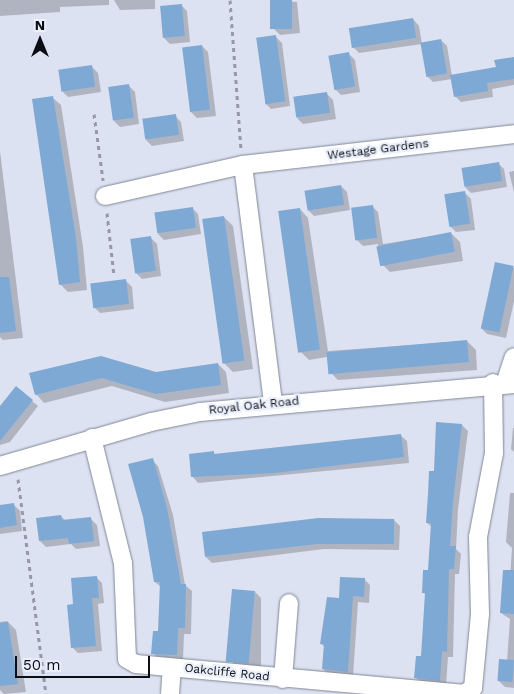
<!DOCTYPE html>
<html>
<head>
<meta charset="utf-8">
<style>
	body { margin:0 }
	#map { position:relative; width:514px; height:694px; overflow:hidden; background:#dce2f2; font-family:"Work Sans",sans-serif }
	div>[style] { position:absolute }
	.shadow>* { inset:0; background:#0003 }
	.building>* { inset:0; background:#7da9d4; transform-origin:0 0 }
	.path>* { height:3px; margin-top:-1.5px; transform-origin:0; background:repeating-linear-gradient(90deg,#9499a5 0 4px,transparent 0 8px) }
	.roads { filter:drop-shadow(0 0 1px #808694) drop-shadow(0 0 1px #808694) }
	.minor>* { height:18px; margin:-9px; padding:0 9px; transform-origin:9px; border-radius:9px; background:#fff }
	span { translate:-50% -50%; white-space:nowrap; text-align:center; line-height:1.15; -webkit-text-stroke:4.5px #eaeffc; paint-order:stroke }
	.street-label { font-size:12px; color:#0c0e13 }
	.north { position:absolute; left:15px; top:15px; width:50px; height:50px; -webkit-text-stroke:4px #eaeffc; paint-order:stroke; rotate:0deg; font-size:14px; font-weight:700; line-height:20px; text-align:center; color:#0c0e13 }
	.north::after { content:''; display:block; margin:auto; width:18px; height:22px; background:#0c0e13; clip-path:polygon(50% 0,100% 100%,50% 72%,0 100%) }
	.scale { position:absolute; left:15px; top:656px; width:135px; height:22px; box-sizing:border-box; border:2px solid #0c0e13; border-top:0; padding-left:6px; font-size:15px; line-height:18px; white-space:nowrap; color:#0c0e13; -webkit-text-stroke:4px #eaeffc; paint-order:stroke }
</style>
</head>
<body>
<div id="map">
	<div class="shadow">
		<div style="clip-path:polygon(0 0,109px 0,109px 5px,60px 7px,60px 12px,0 16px)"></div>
		<div style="clip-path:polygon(114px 0,155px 0,155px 9px,120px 10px)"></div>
		<div style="clip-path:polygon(271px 0,297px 2px,300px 33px,280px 35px,274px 29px)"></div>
		<div style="clip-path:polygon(181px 5px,187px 11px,190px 42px,170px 44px,164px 38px)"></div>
		<div style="clip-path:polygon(413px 19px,419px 26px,422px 44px,441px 40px,447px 46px,452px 76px,497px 68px,514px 58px,514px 85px,492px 89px,493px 97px,461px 102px,455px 96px,452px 79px,433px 82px,427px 76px,422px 44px,359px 53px,353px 47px)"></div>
		<div style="clip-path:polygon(276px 37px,282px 43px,290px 106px,271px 109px,265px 103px)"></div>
		<div style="clip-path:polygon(202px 46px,208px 52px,216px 116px,197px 118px,191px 112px)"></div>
		<div style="clip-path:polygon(349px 54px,355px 60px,360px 92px,341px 95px,335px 89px)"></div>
		<div style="clip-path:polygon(92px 67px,98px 73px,101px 92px,68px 97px,62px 91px)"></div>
		<div style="clip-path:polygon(129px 86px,135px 92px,139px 124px,120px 127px,114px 121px)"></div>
		<div style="clip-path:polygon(327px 94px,333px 100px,336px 119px,303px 124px,297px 118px)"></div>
		<div style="clip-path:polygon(53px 98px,61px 105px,83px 247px,87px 290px,68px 292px,60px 284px)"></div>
		<div style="clip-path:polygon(175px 116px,181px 122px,184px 141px,152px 146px,146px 140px)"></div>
		<div style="clip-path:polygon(0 151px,23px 338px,3px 340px,0 337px)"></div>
		<div style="clip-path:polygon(498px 163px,504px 169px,507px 187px,471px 193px,465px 187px)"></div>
		<div style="clip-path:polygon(514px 171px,514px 192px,509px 172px)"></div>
		<div style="clip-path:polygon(341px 186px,347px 192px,350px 210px,314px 216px,308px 210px)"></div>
		<div style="clip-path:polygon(465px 193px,471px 199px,475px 230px,456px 232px,450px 226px)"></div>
		<div style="clip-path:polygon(372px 206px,378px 212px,383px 244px,451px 233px,460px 242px,463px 261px,390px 272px,381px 263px,378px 244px,363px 246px,357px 240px)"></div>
		<div style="clip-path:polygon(192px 208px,198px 214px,201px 234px,164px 240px,158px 234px)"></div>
		<div style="clip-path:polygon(300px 209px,308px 218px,328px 351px,467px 341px,476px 350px,477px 370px,338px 380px,329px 371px,327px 357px,309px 360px,300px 351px)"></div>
		<div style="clip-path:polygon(224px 217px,233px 226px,253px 369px,233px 372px,224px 363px)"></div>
		<div style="clip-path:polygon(151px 238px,157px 244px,161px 276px,142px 279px,136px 273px)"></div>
		<div style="clip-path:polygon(496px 264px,514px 268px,514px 301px,506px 338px,487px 334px,481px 328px)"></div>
		<div style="clip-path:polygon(126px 281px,132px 287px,134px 309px,100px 313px,94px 307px)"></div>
		<div style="clip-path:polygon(218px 364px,226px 372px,229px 393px,165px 402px,112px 386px,44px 403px,36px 394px,31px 374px,156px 373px)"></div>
		<div style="clip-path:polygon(32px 401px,38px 406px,10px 442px,0 445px,0 408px)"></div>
		<div style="clip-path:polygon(462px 425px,468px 431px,458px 509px,456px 549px,461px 554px,459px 574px,455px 574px,453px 657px,448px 657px,446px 686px,422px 684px,416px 678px,422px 658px,426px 595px,423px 592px,429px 572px,432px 527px,427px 523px,435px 473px)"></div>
		<div style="clip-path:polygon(513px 428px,514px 428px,514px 452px,511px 449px)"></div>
		<div style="clip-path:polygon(400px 435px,407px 441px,409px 463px,198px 483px,192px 476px,213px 452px,216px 455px)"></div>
		<div style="clip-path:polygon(152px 460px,158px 466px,173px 515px,185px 585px,192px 591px,191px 634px,184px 634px,183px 660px,159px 659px,153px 653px,159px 633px,161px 587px,155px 582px)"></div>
		<div style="clip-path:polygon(510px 493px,514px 493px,514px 688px,505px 687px,499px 681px,507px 661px,510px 619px,501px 613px,509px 592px,512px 548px,506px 542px)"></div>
		<div style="clip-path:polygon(14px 505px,20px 511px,22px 531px,0 534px,0 506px)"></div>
		<div style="clip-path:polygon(61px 516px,66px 521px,91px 519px,97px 525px,100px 546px,76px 549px,71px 544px,46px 547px,40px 541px)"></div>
		<div style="clip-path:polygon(394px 520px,400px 526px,399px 550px,324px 549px,212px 563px,206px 557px)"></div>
		<div style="clip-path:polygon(96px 577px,102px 583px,104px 603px,98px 604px,102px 651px,78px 653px,72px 647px,75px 605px)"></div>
		<div style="clip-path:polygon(364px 579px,370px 585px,369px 603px,358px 602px,353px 677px,329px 675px,323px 669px,325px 647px,321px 644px,340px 599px)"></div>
		<div style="clip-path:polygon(255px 592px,261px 598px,261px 669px,237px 667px,231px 661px)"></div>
		<div style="clip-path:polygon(7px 621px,16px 630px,26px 692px,4px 694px,0 690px,0 622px)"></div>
	</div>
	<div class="building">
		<div style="left:270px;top:0;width:22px;height:29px"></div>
		<div style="left:182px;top:4px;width:32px;height:22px;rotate:85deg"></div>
		<div style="left:413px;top:18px;width:20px;height:65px;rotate:81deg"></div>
		<div style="left:276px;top:35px;width:67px;height:20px;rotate:82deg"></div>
		<div style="left:441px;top:39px;width:35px;height:21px;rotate:80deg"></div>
		<div style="left:202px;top:45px;width:65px;height:20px;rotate:83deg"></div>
		<div style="left:349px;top:52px;width:35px;height:21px;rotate:80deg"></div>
		<div style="clip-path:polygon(514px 57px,514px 79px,487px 83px,488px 91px,454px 97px,450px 75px,496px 67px,494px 60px)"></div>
		<div style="left:92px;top:65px;width:22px;height:34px;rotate:82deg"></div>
		<div style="left:129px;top:84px;width:34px;height:21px;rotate:82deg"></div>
		<div style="left:327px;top:92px;width:21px;height:34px;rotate:82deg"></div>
		<div style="clip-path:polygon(53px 96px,76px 238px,80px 282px,59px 285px,32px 99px)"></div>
		<div style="left:176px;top:114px;width:21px;height:34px;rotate:82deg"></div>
		<div style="left:499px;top:162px;width:19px;height:38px;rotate:81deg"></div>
		<div style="left:341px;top:185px;width:20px;height:37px;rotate:81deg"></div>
		<div style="left:465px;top:191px;width:33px;height:21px;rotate:81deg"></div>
		<div style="left:373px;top:205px;width:33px;height:22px;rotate:83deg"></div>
		<div style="left:193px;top:207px;width:21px;height:39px;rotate:82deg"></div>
		<div style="left:300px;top:208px;width:143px;height:22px;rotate:82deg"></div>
		<div style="left:224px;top:216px;width:146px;height:22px;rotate:82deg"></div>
		<div style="left:451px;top:232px;width:20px;height:76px;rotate:79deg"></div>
		<div style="left:151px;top:236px;width:35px;height:21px;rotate:82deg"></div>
		<div style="left:495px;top:262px;width:19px;height:68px;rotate:12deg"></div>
		<div style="clip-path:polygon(0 277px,9px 277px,16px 331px,0 333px)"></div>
		<div style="left:126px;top:279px;width:25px;height:36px;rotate:83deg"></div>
		<div style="left:467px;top:340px;width:22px;height:141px;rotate:85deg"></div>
		<div style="clip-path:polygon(101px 356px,156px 372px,218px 363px,221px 385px,156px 394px,102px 378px,35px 395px,29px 373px)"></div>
		<div style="clip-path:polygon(16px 386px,33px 400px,0 441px,0 406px)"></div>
		<div style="clip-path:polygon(436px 422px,462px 424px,453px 502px,450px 546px,456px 546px,454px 569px,449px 569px,447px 652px,442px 651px,440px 681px,414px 678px,416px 656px,421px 656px,425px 593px,422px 593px,423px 570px,428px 570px,431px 523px,426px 523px,428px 494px,429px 471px,434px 471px)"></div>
		<div style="clip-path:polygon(401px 434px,404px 457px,275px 473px,191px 477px,189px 454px,214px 451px,214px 454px)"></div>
		<div style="clip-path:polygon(153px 458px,167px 508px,181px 584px,186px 584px,185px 628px,178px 628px,177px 655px,151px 654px,153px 631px,158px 631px,160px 582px,154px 582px,143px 517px,128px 464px)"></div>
		<div style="clip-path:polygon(14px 503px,17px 525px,0 528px,0 505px)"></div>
		<div style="clip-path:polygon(61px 515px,62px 520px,91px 517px,94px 541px,69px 544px,68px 538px,39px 541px,36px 518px)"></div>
		<div style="clip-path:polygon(318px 518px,394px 519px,394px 544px,317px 544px,205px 557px,202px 532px)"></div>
		<div style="clip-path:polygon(503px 570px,514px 570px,514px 614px,500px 613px)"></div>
		<div style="clip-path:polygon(97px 576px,99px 598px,92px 598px,96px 646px,71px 648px,67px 605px,73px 604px,71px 578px)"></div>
		<div style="clip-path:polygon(340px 577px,365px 578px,364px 597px,353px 596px,348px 672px,322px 669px,324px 644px,320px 644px,327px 597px,339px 598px)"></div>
		<div style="left:232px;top:589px;width:23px;height:73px;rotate:5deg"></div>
		<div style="clip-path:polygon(8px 622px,18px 684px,0 686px,0 623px)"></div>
		<div style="left:499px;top:659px;width:15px;height:22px;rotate:4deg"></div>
	</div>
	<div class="path">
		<div style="left:230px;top:0;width:149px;rotate:85.8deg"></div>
		<div style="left:94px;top:114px;width:67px;rotate:82.2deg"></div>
		<div style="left:107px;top:213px;width:62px;rotate:83.6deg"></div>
		<div style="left:18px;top:479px;width:217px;rotate:82.6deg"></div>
	</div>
	<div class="roads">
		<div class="minor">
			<div style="left:243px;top:165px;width:240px;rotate:82.8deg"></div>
			<div style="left:105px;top:196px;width:141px;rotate:-12.7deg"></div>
			<div style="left:243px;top:165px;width:273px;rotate:-6.5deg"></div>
			<div style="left:505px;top:384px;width:28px;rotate:-72deg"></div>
			<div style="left:92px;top:438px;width:129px;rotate:76.1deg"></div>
			<div style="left:123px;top:563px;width:96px;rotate:87.6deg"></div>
			<div style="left:127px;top:659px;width:10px;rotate:29deg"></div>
			<div style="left:136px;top:664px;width:328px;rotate:5.2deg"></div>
			<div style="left:0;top:466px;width:157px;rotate:-16.2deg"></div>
			<div style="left:151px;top:422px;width:50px;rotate:-11.5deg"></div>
			<div style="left:200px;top:412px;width:315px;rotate:-5.1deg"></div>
			<div style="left:283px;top:679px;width:76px;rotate:-85.5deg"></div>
			<div style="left:170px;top:694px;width:26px;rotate:-86deg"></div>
			<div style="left:464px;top:694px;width:11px;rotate:-34deg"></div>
			<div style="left:473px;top:688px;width:74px;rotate:-84.6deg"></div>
			<div style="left:480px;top:614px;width:77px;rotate:-91.5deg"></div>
			<div style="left:478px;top:537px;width:86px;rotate:-79.2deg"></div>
			<div style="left:494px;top:453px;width:70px;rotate:-90.8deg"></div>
		</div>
	</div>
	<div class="street-label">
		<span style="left:378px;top:150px;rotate:-7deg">Westage Gardens</span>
		<span style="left:254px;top:406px;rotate:-6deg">Royal Oak Road</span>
		<span style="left:227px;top:673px;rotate:6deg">Oakcliffe Road</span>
	</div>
	<div class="north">N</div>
	<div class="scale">50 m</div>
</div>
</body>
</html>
